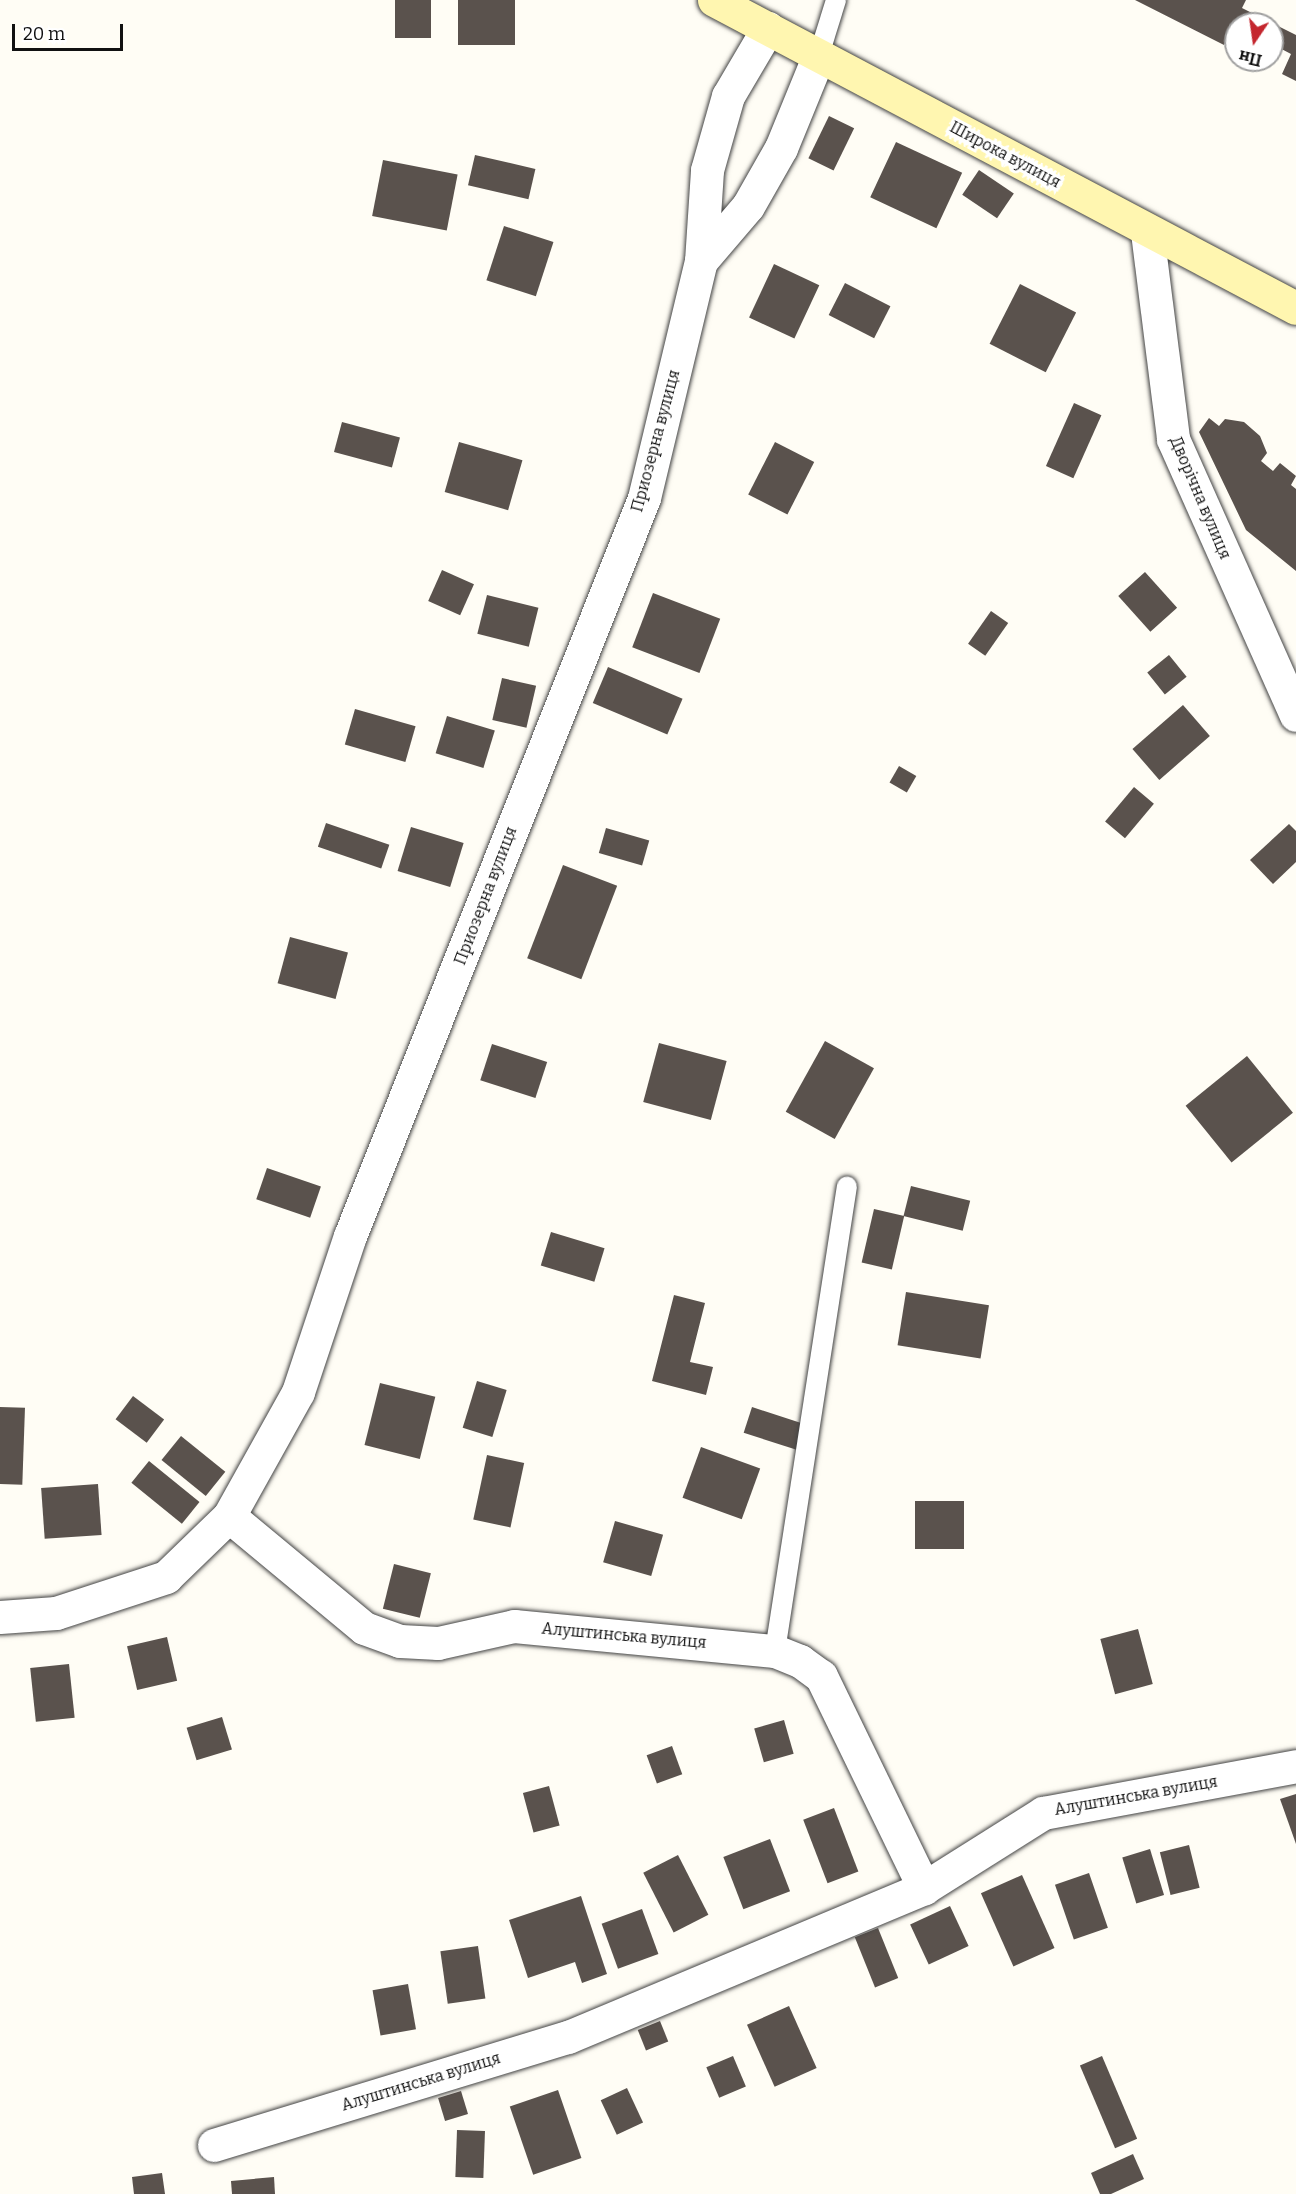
<!DOCTYPE html>
<html>
<head>
<meta charset="utf-8">
<style>
	body { margin:0 }
	#map { position:relative; width:1296px; height:2194px; overflow:hidden; background:#fffdf5; font-family:Bitter,serif }
	div>[style] { position:absolute }
	.building>* { inset:0; background:#5a524d; transform-origin:0 0 }
	.roads { filter:drop-shadow(0 0 2px #444) drop-shadow(0 0 2px #444) }
	.service>* { height:20px; margin:-10px; padding:0 10px; transform-origin:10px; border-radius:10px; background:#fff }
	.minor>* { height:33px; margin:-16.5px; padding:0 16.5px; transform-origin:16.5px; border-radius:16.5px; background:#fff }
	.secondary>* { height:33px; margin:-16.5px; padding:0 16.5px; transform-origin:16.5px; border-radius:16.5px; background:#fff6b0 }
	span { translate:-50% -50%; white-space:nowrap; text-align:center; line-height:1.15; -webkit-text-stroke:6px #fff; paint-order:stroke }
	.street-label { font-size:16px; color:#111 }
	.north { position:absolute; left:1224px; top:12px; width:60px; height:60px; box-sizing:border-box; background:#fff; border:2px solid #a0a0a0; border-radius:50%; rotate:193deg; font-size:16px; font-weight:700; line-height:24px; text-align:center; color:#111 }
	.north::after { content:''; display:block; margin:auto; width:21px; height:27px; background:#c4262e; clip-path:polygon(50% 0,100% 100%,50% 72%,0 100%) }
	.scale { position:absolute; left:12px; top:24px; width:111px; height:27px; box-sizing:border-box; border:3px solid #111; border-top:0; padding-left:8px; font-size:18px; line-height:21px; white-space:nowrap; color:#111; -webkit-text-stroke:4px #fff; paint-order:stroke }
</style>
</head>
<body>
<div id="map">
	<div class="building">
		<div style="left:395px;top:0;width:36px;height:38px"></div>
		<div style="left:458px;top:0;width:57px;height:45px"></div>
		<div style="clip-path:polygon(1135px 0,1246px 0,1242px 8px,1296px 35px,1296px 81px,1282px 74px,1291px 54px,1272px 44px,1272px 24px,1236px 24px,1236px 39px,1229px 35px,1224px 45px)"></div>
		<div style="left:829px;top:116px;width:28px;height:47px;rotate:26deg"></div>
		<div style="left:896px;top:142px;width:73px;height:61px;rotate:25deg"></div>
		<div style="left:475px;top:155px;width:62px;height:31px;rotate:13deg"></div>
		<div style="left:383px;top:160px;width:76px;height:57px;rotate:11deg"></div>
		<div style="left:979px;top:170px;width:42px;height:30px;rotate:34deg"></div>
		<div style="left:504px;top:226px;width:52px;height:57px;rotate:18deg"></div>
		<div style="left:774px;top:264px;width:50px;height:59px;rotate:25deg"></div>
		<div style="left:845px;top:283px;width:51px;height:36px;rotate:27deg"></div>
		<div style="left:1020px;top:284px;width:63px;height:67px;rotate:27deg"></div>
		<div style="left:1074px;top:403px;width:30px;height:69px;rotate:24deg"></div>
		<div style="clip-path:polygon(1209px 418px,1219px 426px,1225px 419px,1244px 422px,1260px 436px,1267px 453px,1261px 461px,1273px 471px,1280px 463px,1296px 476px,1291px 485px,1296px 489px,1296px 571px,1246px 530px,1199px 432px)"></div>
		<div style="left:342px;top:422px;width:60px;height:31px;rotate:15deg"></div>
		<div style="left:459px;top:442px;width:66px;height:52px;rotate:16deg"></div>
		<div style="left:775px;top:442px;width:44px;height:59px;rotate:27deg"></div>
		<div style="left:442px;top:570px;width:35px;height:34px;rotate:24deg"></div>
		<div style="left:1145px;top:572px;width:48px;height:36px;rotate:48deg"></div>
		<div style="left:653px;top:593px;width:72px;height:58px;rotate:21deg"></div>
		<div style="left:487px;top:595px;width:53px;height:40px;rotate:14deg"></div>
		<div style="left:991px;top:611px;width:21px;height:40px;rotate:35deg"></div>
		<div style="left:1169px;top:655px;width:28px;height:28px;rotate:51deg"></div>
		<div style="left:608px;top:667px;width:81px;height:39px;rotate:23deg"></div>
		<div style="left:502px;top:678px;width:35px;height:43px;rotate:13deg"></div>
		<div style="left:1183px;top:705px;width:41px;height:67px;rotate:49deg"></div>
		<div style="left:355px;top:709px;width:63px;height:37px;rotate:16deg"></div>
		<div style="left:447px;top:716px;width:50px;height:39px;rotate:17deg"></div>
		<div style="left:899px;top:766px;width:20px;height:19px;rotate:30deg"></div>
		<div style="left:1134px;top:787px;width:26px;height:45px;rotate:40deg"></div>
		<div style="left:326px;top:823px;width:67px;height:25px;rotate:19deg"></div>
		<div style="clip-path:polygon(1289px 824px,1296px 831px,1296px 862px,1273px 884px,1250px 860px)"></div>
		<div style="left:411px;top:827px;width:55px;height:46px;rotate:17deg"></div>
		<div style="left:606px;top:828px;width:45px;height:26px;rotate:16deg"></div>
		<div style="left:563px;top:865px;width:58px;height:100px;rotate:21deg"></div>
		<div style="left:290px;top:937px;width:60px;height:48px;rotate:15deg"></div>
		<div style="left:825px;top:1041px;width:56px;height:81px;rotate:29deg"></div>
		<div style="left:659px;top:1043px;width:70px;height:61px;rotate:15deg"></div>
		<div style="left:492px;top:1044px;width:58px;height:38px;rotate:18deg"></div>
		<div style="left:1247px;top:1056px;width:73px;height:79px;rotate:51deg"></div>
		<div style="left:267px;top:1168px;width:57px;height:33px;rotate:19deg"></div>
		<div style="left:911px;top:1186px;width:61px;height:31px;rotate:14deg"></div>
		<div style="left:874px;top:1209px;width:31px;height:55px;rotate:13deg"></div>
		<div style="left:551px;top:1232px;width:56px;height:35px;rotate:17deg"></div>
		<div style="left:906px;top:1292px;width:84px;height:54px;rotate:9deg"></div>
		<div style="clip-path:polygon(674px 1295px,705px 1303px,690px 1362px,713px 1367px,706px 1395px,652px 1381px)"></div>
		<div style="left:477px;top:1381px;width:31px;height:49px;rotate:17deg"></div>
		<div style="left:380px;top:1383px;width:57px;height:64px;rotate:14deg"></div>
		<div style="left:133px;top:1396px;width:39px;height:29px;rotate:37deg"></div>
		<div style="left:0;top:1407px;width:25px;height:77px;rotate:2deg"></div>
		<div style="left:752px;top:1407px;width:58px;height:27px;rotate:18deg"></div>
		<div style="left:181px;top:1436px;width:57px;height:31px;rotate:39deg"></div>
		<div style="left:701px;top:1447px;width:63px;height:54px;rotate:20deg"></div>
		<div style="left:487px;top:1455px;width:38px;height:66px;rotate:12deg"></div>
		<div style="left:149px;top:1461px;width:65px;height:28px;rotate:39deg"></div>
		<div style="left:98px;top:1484px;width:51px;height:57px;rotate:86deg"></div>
		<div style="left:915px;top:1501px;width:49px;height:48px"></div>
		<div style="left:615px;top:1521px;width:50px;height:43px;rotate:16deg"></div>
		<div style="left:394px;top:1564px;width:38px;height:46px;rotate:14deg"></div>
		<div style="left:1138px;top:1629px;width:57px;height:39px;rotate:75deg"></div>
		<div style="left:167px;top:1637px;width:45px;height:41px;rotate:77deg"></div>
		<div style="left:69px;top:1664px;width:54px;height:39px;rotate:84deg"></div>
		<div style="left:222px;top:1717px;width:34px;height:37px;rotate:73deg"></div>
		<div style="left:784px;top:1720px;width:35px;height:31px;rotate:74deg"></div>
		<div style="left:672px;top:1746px;width:30px;height:27px;rotate:70deg"></div>
		<div style="left:549px;top:1786px;width:41px;height:27px;rotate:75deg"></div>
		<div style="clip-path:polygon(1296px 1794px,1296px 1844px,1280px 1799px)"></div>
		<div style="left:834px;top:1808px;width:68px;height:33px;rotate:69deg"></div>
		<div style="left:770px;top:1839px;width:56px;height:50px;rotate:69deg"></div>
		<div style="left:1189px;top:1845px;width:44px;height:30px;rotate:76deg"></div>
		<div style="left:1150px;top:1849px;width:48px;height:29px;rotate:73deg"></div>
		<div style="left:678px;top:1855px;width:67px;height:39px;rotate:63deg"></div>
		<div style="left:1089px;top:1873px;width:58px;height:36px;rotate:71deg"></div>
		<div style="left:1022px;top:1875px;width:80px;height:45px;rotate:66deg"></div>
		<div style="clip-path:polygon(581px 1896px,607px 1974px,582px 1983px,575px 1962px,528px 1978px,509px 1920px)"></div>
		<div style="left:950px;top:1906px;width:44px;height:44px;rotate:65deg"></div>
		<div style="left:642px;top:1909px;width:48px;height:43px;rotate:70deg"></div>
		<div style="left:878px;top:1928px;width:54px;height:25px;rotate:68deg"></div>
		<div style="left:478px;top:1946px;width:53px;height:38px;rotate:82deg"></div>
		<div style="left:408px;top:1984px;width:46px;height:36px;rotate:80deg"></div>
		<div style="left:789px;top:2006px;width:68px;height:46px;rotate:66deg"></div>
		<div style="left:660px;top:2021px;width:22px;height:24px;rotate:68deg"></div>
		<div style="left:733px;top:2056px;width:33px;height:29px;rotate:67deg"></div>
		<div style="left:1102px;top:2056px;width:90px;height:24px;rotate:67deg"></div>
		<div style="left:627px;top:2088px;width:38px;height:29px;rotate:65deg"></div>
		<div style="left:558px;top:2090px;width:72px;height:51px;rotate:71deg"></div>
		<div style="left:461px;top:2091px;width:24px;height:24px;rotate:73deg"></div>
		<div style="left:457px;top:2130px;width:28px;height:47px;rotate:2deg"></div>
		<div style="clip-path:polygon(1133px 2154px,1144px 2179px,1111px 2194px,1100px 2194px,1091px 2173px)"></div>
		<div style="clip-path:polygon(162px 2173px,165px 2194px,134px 2194px,132px 2177px)"></div>
		<div style="clip-path:polygon(274px 2177px,275px 2194px,232px 2194px,231px 2181px)"></div>
	</div>
	<div class="roads">
		<div class="service">
			<div style="left:819px;top:55px;width:58px;rotate:-72.8deg"></div>
			<div style="left:775px;top:1651px;width:470px;rotate:-81.2deg"></div>
		</div>
		<div class="minor">
			<div style="left:1147px;top:232px;width:209px;rotate:82.8deg"></div>
			<div style="left:1173px;top:439px;width:302px;rotate:66deg"></div>
			<div style="left:701px;top:261px;width:72px;rotate:-49.5deg"></div>
			<div style="left:748px;top:206px;width:67px;rotate:-60.4deg"></div>
			<div style="left:781px;top:148px;width:100px;rotate:-67.8deg"></div>
			<div style="left:229px;top:1516px;width:175px;rotate:39.7deg"></div>
			<div style="left:364px;top:1628px;width:38px;rotate:20deg"></div>
			<div style="left:400px;top:1641px;width:38px;rotate:3deg"></div>
			<div style="left:438px;top:1643px;width:78px;rotate:-12.6deg"></div>
			<div style="left:514px;top:1626px;width:262px;rotate:5.5deg"></div>
			<div style="left:775px;top:1651px;width:27px;rotate:22deg"></div>
			<div style="left:800px;top:1661px;width:26px;rotate:36deg"></div>
			<div style="left:821px;top:1676px;width:236px;rotate:64.1deg"></div>
			<div style="left:0;top:1617px;width:56px;rotate:-4.1deg"></div>
			<div style="left:56px;top:1613px;width:116px;rotate:-18.1deg"></div>
			<div style="left:166px;top:1577px;width:88px;rotate:-44.1deg"></div>
			<div style="left:229px;top:1516px;width:142px;rotate:-60.9deg"></div>
			<div style="left:298px;top:1392px;width:164px;rotate:-71.6deg"></div>
			<div style="left:350px;top:1236px;width:794px;rotate:-68.28deg"></div>
			<div style="left:644px;top:498px;width:244px;rotate:-76.5deg"></div>
			<div style="left:701px;top:261px;width:91px;rotate:-86.2deg"></div>
			<div style="left:707px;top:170px;width:77px;rotate:-74.2deg"></div>
			<div style="left:728px;top:96px;width:79px;rotate:-59.5deg"></div>
			<div style="left:214px;top:2145px;width:370px;rotate:-17deg"></div>
			<div style="left:568px;top:2037px;width:386px;rotate:-22.7deg"></div>
			<div style="left:924px;top:1888px;width:141px;rotate:-32.2deg"></div>
			<div style="left:1043px;top:1813px;width:257px;rotate:-10.5deg"></div>
		</div>
		<div class="secondary">
			<div style="left:714px;top:0;width:658px;rotate:27.89deg"></div>
		</div>
	</div>
	<div class="street-label">
		<span style="left:1005px;top:155px;rotate:28deg">Широка вулиця</span>
		<span style="left:656px;top:441px;rotate:-75deg">Приозерна вулиця</span>
		<span style="left:1200px;top:498px;rotate:67deg">Дворічна вулиця</span>
		<span style="left:486px;top:896px;rotate:-69deg">Приозерна вулиця</span>
		<span style="left:624px;top:1636px;rotate:5deg">Алуштинська вулиця</span>
		<span style="left:1136px;top:1796px;rotate:-10deg">Алуштинська вулиця</span>
		<span style="left:421px;top:2082px;rotate:-17deg">Алуштинська вулиця</span>
	</div>
	<div class="north">Пн</div>
	<div class="scale">20 m</div>
</div>
</body>
</html>
